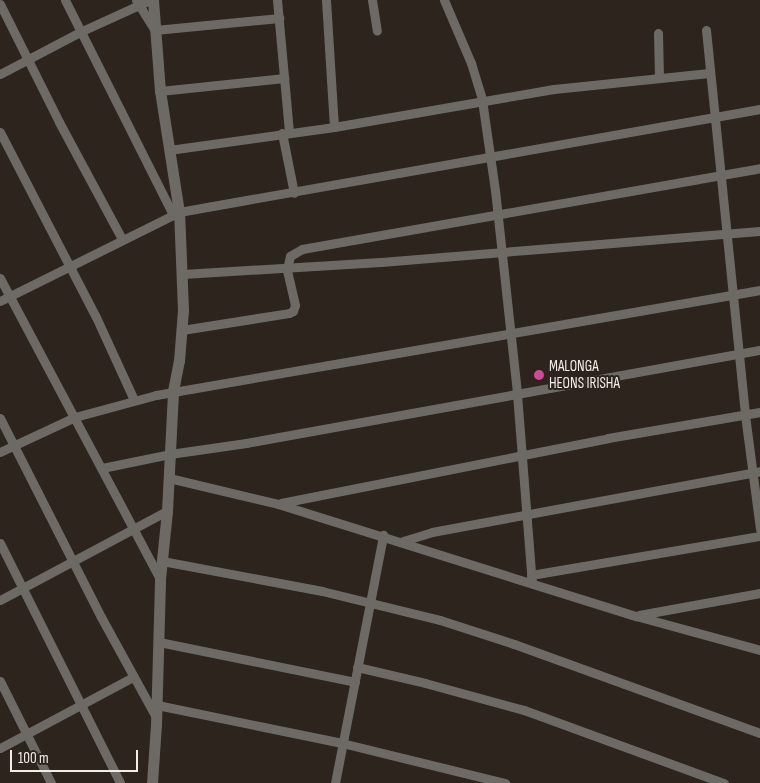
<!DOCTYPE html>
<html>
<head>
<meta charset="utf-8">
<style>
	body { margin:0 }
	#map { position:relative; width:760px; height:783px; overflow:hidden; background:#2c241d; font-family:"Sofia Sans Condensed",sans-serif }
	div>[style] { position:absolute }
	.minor>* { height:9px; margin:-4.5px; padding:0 4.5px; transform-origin:4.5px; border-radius:4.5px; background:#6d6a66 }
	.tertiary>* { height:11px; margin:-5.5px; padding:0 5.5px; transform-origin:5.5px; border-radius:5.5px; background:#6d6a66 }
	.dots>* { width:14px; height:14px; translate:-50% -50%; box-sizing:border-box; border:2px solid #2c241d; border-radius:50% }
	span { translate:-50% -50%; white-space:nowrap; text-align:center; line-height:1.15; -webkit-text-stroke:4px #2c241d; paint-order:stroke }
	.poi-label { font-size:15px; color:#f3ede8 }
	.left { translate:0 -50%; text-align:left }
	.scale { position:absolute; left:10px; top:750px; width:128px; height:22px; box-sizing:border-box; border:2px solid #f3ede8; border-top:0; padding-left:6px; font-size:15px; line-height:18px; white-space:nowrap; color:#f3ede8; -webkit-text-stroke:4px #2c241d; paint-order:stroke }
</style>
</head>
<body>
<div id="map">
	<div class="minor">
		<div style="left:65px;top:0;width:241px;rotate:63.3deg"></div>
		<div style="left:136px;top:0;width:36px;rotate:58deg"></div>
		<div style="left:155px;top:30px;width:125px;rotate:-5.5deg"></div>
		<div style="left:277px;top:0;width:133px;rotate:84.8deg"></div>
		<div style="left:326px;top:0;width:127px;rotate:86.4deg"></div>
		<div style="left:372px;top:0;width:31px;rotate:81deg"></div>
		<div style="left:444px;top:0;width:69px;rotate:66.8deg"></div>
		<div style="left:471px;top:63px;width:39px;rotate:73deg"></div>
		<div style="left:482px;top:100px;width:91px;rotate:81.8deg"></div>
		<div style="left:495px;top:190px;width:205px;rotate:83.8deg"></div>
		<div style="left:517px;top:394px;width:190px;rotate:85.5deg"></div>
		<div style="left:0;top:4px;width:132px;rotate:63.4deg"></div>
		<div style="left:59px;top:122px;width:133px;rotate:61.7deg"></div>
		<div style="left:706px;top:30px;width:387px;rotate:84.2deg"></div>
		<div style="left:745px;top:415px;width:115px;rotate:82.5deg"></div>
		<div style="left:658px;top:33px;width:45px;rotate:88.7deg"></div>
		<div style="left:0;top:74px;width:93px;rotate:-27.7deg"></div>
		<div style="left:82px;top:31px;width:75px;rotate:-24.5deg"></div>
		<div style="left:160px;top:91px;width:125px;rotate:-6deg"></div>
		<div style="left:0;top:132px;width:208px;rotate:62.6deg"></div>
		<div style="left:96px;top:317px;width:91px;rotate:65.4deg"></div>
		<div style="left:282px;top:133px;width:61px;rotate:78.7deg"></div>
		<div style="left:169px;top:150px;width:167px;rotate:-7.9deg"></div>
		<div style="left:334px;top:127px;width:223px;rotate:-9.8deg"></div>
		<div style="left:554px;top:89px;width:156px;rotate:-5.9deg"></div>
		<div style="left:183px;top:274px;width:198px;rotate:-3.5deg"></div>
		<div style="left:381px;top:262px;width:380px;rotate:-4.7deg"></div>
		<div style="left:0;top:278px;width:341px;rotate:62deg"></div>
		<div style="left:0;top:301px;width:200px;rotate:-26.4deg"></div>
		<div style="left:179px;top:212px;width:590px;rotate:-10.05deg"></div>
		<div style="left:182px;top:330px;width:108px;rotate:-9deg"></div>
		<div style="left:289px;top:313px;width:4px;rotate:-27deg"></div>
		<div style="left:293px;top:311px;width:6px;rotate:-72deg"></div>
		<div style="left:295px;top:305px;width:37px;rotate:-103deg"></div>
		<div style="left:287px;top:269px;width:13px;rotate:-77deg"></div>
		<div style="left:290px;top:256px;width:14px;rotate:-30deg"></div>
		<div style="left:302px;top:249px;width:465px;rotate:-10deg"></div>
		<div style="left:0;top:418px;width:223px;rotate:63.1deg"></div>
		<div style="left:101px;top:617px;width:114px;rotate:61.2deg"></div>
		<div style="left:0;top:452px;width:83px;rotate:-25deg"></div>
		<div style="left:75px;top:417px;width:84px;rotate:-15.2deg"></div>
		<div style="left:156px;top:395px;width:613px;rotate:-9.86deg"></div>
		<div style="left:102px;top:468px;width:69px;rotate:-11.6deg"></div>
		<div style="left:170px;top:454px;width:77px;rotate:-8.2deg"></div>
		<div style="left:246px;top:443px;width:522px;rotate:-10.26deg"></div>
		<div style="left:169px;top:478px;width:112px;rotate:13.4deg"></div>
		<div style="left:278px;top:504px;width:375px;rotate:17.4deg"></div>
		<div style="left:636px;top:616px;width:129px;rotate:15.3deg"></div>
		<div style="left:281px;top:503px;width:333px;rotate:-11.2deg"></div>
		<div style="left:608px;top:438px;width:154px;rotate:-9.7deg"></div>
		<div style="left:403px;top:541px;width:30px;rotate:-17deg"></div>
		<div style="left:432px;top:532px;width:334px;rotate:-10.5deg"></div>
		<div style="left:0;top:543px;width:268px;rotate:63.4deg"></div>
		<div style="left:162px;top:561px;width:163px;rotate:10.6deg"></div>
		<div style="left:322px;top:591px;width:122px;rotate:13.8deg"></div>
		<div style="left:440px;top:620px;width:78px;rotate:18deg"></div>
		<div style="left:514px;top:644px;width:262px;rotate:19.9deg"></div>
		<div style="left:531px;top:575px;width:232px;rotate:-9.7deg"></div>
		<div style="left:0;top:600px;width:189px;rotate:-28.1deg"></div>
		<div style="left:639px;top:615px;width:123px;rotate:-10.3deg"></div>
		<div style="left:159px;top:642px;width:200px;rotate:11.5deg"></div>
		<div style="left:357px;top:667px;width:70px;rotate:13.2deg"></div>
		<div style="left:425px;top:683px;width:103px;rotate:15.3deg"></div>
		<div style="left:524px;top:710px;width:213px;rotate:20.1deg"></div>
		<div style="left:0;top:681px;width:114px;rotate:63.4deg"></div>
		<div style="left:157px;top:705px;width:189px;rotate:11.6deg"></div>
		<div style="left:342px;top:743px;width:168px;rotate:13.8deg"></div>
		<div style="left:0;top:748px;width:151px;rotate:-28.1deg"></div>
		<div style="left:335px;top:783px;width:253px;rotate:-79deg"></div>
	</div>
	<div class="tertiary">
		<div style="left:152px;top:783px;width:58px;rotate:-86.1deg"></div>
		<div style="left:156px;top:725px;width:146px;rotate:-88.4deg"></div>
		<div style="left:160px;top:579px;width:68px;rotate:-84.1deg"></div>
		<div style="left:167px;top:511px;width:120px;rotate:-87.1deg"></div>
		<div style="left:173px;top:391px;width:31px;rotate:-79deg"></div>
		<div style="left:179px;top:361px;width:51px;rotate:-85.5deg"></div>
		<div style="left:183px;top:310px;width:98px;rotate:-92.3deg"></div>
		<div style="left:179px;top:212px;width:122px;rotate:-98.9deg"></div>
		<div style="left:160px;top:91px;width:91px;rotate:-94.4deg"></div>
	</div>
	<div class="dots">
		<div style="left:539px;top:375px;background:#d1479c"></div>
	</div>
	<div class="poi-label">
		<span class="left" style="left:549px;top:375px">MALONGA<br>HEONS IRISHA</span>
	</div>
	<div class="scale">100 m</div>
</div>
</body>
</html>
